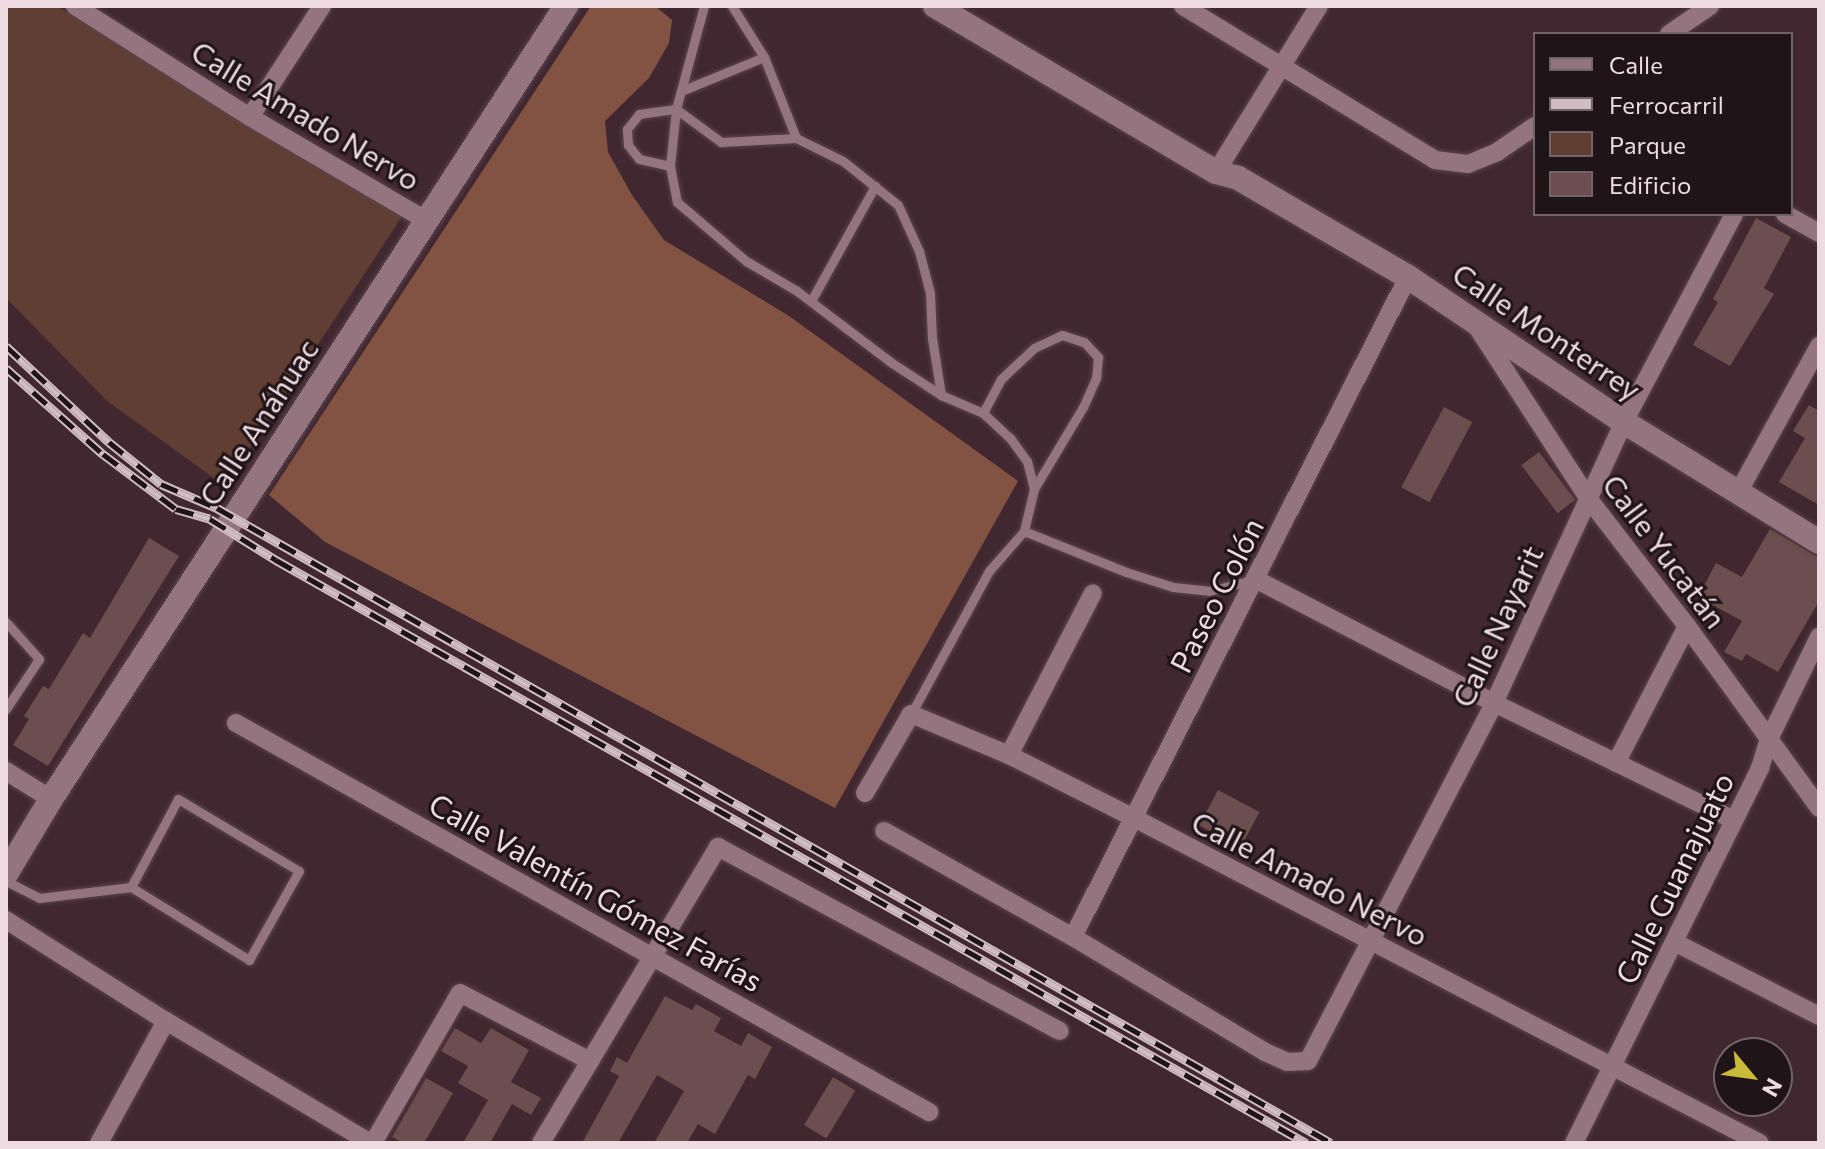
<!DOCTYPE html>
<html>
<head>
<meta charset="utf-8">
<style>
	body { margin:0 }
	#map { position:relative; width:1825px; height:1149px; overflow:hidden; background:#402730; font-family:Commissioner,sans-serif }
	div>[style] { position:absolute }
	.green>* { inset:0; background:#603e33 }
	.forest>* { inset:0; background:#825243 }
	.building>* { inset:0; background:#6d4e4f; transform-origin:0 0 }
	.roads { filter:drop-shadow(0 0 2px #5a444c) drop-shadow(0 0 2px #5a444c) }
	.lane>* { height:9px; margin:-4.5px; padding:0 4.5px; transform-origin:4.5px; border-radius:4.5px; background:#93747f }
	.street>* { height:18px; margin:-9px; padding:0 9px; transform-origin:9px; border-radius:9px; background:#93747f }
	.secondary>* { height:24px; margin:-12px; padding:0 12px; transform-origin:12px; border-radius:12px; background:#93747f }
	.rail>* { height:9px; margin-top:-4.5px; transform-origin:0; background:repeating-linear-gradient(90deg,#1f1418 0 18px,#d0bdc3 0 36px); box-sizing:border-box; border-block:2px solid #d0bdc3 }
	span { translate:-50% -50%; white-space:nowrap; text-align:center; line-height:1.15; -webkit-text-stroke:6px #1f1418; paint-order:stroke }
	.street-label { font-size:30px; color:#eddbe1 }
	.frame { position:absolute; inset:0; border:8px solid #eddbe1; pointer-events:none }
	.legend { position:absolute; left:1533px; top:32px; width:260px; height:184px; box-sizing:border-box; background:#1f1418; border:2px solid #716468; margin:0; padding:10px 14px; list-style:none; font-size:24px; color:#eddbe1 }
	.legend li { display:flex; align-items:center; gap:16px; height:40px }
	.legend b { width:40px; border:2px solid #716468 }
	.north { position:absolute; left:1713px; top:1037px; width:80px; height:80px; box-sizing:border-box; background:#1f1418; border:2px solid #716468; border-radius:50%; rotate:119deg; font-size:22px; font-weight:700; line-height:32px; text-align:center; color:#eddbe1 }
	.north::after { content:''; display:block; margin:auto; width:28px; height:36px; background:#c9ba3a; clip-path:polygon(50% 0,100% 100%,50% 72%,0 100%) }
</style>
</head>
<body>
<div id="map">
	<div class="green">
		<div style="clip-path:polygon(6px 6px,56px 6px,407px 209px,225px 486px,107px 401px,6px 298px)"></div>
	</div>
	<div class="forest">
		<div style="clip-path:polygon(591px 6px,655px 6px,672px 20px,669px 43px,649px 78px,605px 121px,608px 152px,632px 195px,664px 240px,789px 316px,1018px 481px,835px 808px,325px 542px,269px 495px)"></div>
	</div>
	<div class="building">
		<div style="clip-path:polygon(1756px 218px,1791px 237px,1764px 288px,1774px 294px,1730px 366px,1693px 345px,1718px 302px,1713px 299px)"></div>
		<div style="clip-path:polygon(1809px 405px,1819px 411px,1819px 505px,1779px 482px,1805px 438px,1793px 431px)"></div>
		<div style="left:1444px;top:407px;width:32px;height:91px;rotate:28deg"></div>
		<div style="left:1539px;top:452px;width:60px;height:22px;rotate:53deg"></div>
		<div style="clip-path:polygon(1770px 529px,1819px 558px,1819px 601px,1778px 672px,1746px 654px,1742px 661px,1724px 652px,1742px 621px,1698px 597px,1716px 563px,1742px 577px)"></div>
		<div style="clip-path:polygon(149px 538px,179px 556px,48px 766px,13px 745px,29px 719px,24px 716px,43px 686px,49px 689px,83px 633px,90px 638px)"></div>
		<div style="left:1218px;top:790px;width:47px;height:40px;rotate:28deg"></div>
		<div style="clip-path:polygon(665px 996px,692px 1010px,696px 1004px,721px 1018px,714px 1031px,741px 1046px,748px 1033px,772px 1047px,755px 1079px,748px 1075px,715px 1134px,698px 1124px,687px 1143px,654px 1143px,684px 1091px,657px 1075px,618px 1143px,582px 1143px,619px 1076px,610px 1071px,617px 1057px,627px 1063px)"></div>
		<div style="clip-path:polygon(455px 1028px,481px 1043px,491px 1028px,529px 1050px,511px 1082px,541px 1098px,531px 1115px,512px 1104px,490px 1143px,463px 1143px,488px 1100px,458px 1083px,468px 1066px,441px 1051px)"></div>
		<div style="left:833px;top:1077px;width:26px;height:56px;rotate:31deg"></div>
		<div style="clip-path:polygon(426px 1078px,453px 1093px,424px 1143px,403px 1143px,392px 1137px)"></div>
	</div>
	<div class="roads">
		<div class="lane">
			<div style="left:704px;top:6px;width:107px;rotate:105.2deg"></div>
			<div style="left:676px;top:109px;width:57px;rotate:96deg"></div>
			<div style="left:670px;top:166px;width:37px;rotate:79deg"></div>
			<div style="left:677px;top:202px;width:91px;rotate:40.5deg"></div>
			<div style="left:746px;top:261px;width:59px;rotate:30.5deg"></div>
			<div style="left:797px;top:291px;width:119px;rotate:37.2deg"></div>
			<div style="left:892px;top:363px;width:59px;rotate:33.1deg"></div>
			<div style="left:732px;top:6px;width:60px;rotate:57.9deg"></div>
			<div style="left:764px;top:57px;width:87px;rotate:68.4deg"></div>
			<div style="left:796px;top:138px;width:52px;rotate:26.1deg"></div>
			<div style="left:843px;top:161px;width:70px;rotate:38.7deg"></div>
			<div style="left:898px;top:205px;width:51px;rotate:65.5deg"></div>
			<div style="left:919px;top:251px;width:43px;rotate:75.3deg"></div>
			<div style="left:930px;top:293px;width:45px;rotate:87.5deg"></div>
			<div style="left:932px;top:338px;width:58px;rotate:81deg"></div>
			<div style="left:941px;top:395px;width:46px;rotate:23.2deg"></div>
			<div style="left:983px;top:413px;width:37px;rotate:43deg"></div>
			<div style="left:1010px;top:438px;width:29px;rotate:54deg"></div>
			<div style="left:1027px;top:461px;width:29px;rotate:76deg"></div>
			<div style="left:681px;top:91px;width:90px;rotate:-22.3deg"></div>
			<div style="left:670px;top:166px;width:32px;rotate:-167deg"></div>
			<div style="left:639px;top:159px;width:18px;rotate:-128deg"></div>
			<div style="left:628px;top:145px;width:16px;rotate:-94deg"></div>
			<div style="left:627px;top:129px;width:19px;rotate:-51deg"></div>
			<div style="left:639px;top:114px;width:37px;rotate:-8deg"></div>
			<div style="left:676px;top:109px;width:56px;rotate:36.3deg"></div>
			<div style="left:721px;top:142px;width:75px;rotate:-3.1deg"></div>
			<div style="left:811px;top:301px;width:132px;rotate:-60.9deg"></div>
			<div style="left:983px;top:413px;width:38px;rotate:-62deg"></div>
			<div style="left:1001px;top:379px;width:45px;rotate:-43.2deg"></div>
			<div style="left:1034px;top:348px;width:31px;rotate:-25deg"></div>
			<div style="left:1062px;top:335px;width:23px;rotate:18deg"></div>
			<div style="left:1084px;top:342px;width:21px;rotate:47deg"></div>
			<div style="left:1098px;top:357px;width:21px;rotate:95deg"></div>
			<div style="left:1096px;top:378px;width:32px;rotate:114deg"></div>
			<div style="left:1083px;top:407px;width:96px;rotate:120.9deg"></div>
			<div style="left:1034px;top:489px;width:43px;rotate:103.4deg"></div>
			<div style="left:6px;top:622px;width:50px;rotate:48.3deg"></div>
			<div style="left:39px;top:659px;width:60px;rotate:123.4deg"></div>
			<div style="left:911px;top:714px;width:163px;rotate:-61.4deg"></div>
			<div style="left:989px;top:571px;width:53px;rotate:-48.8deg"></div>
			<div style="left:1024px;top:531px;width:110px;rotate:21.9deg"></div>
			<div style="left:1126px;top:572px;width:49px;rotate:17.7deg"></div>
			<div style="left:1173px;top:587px;width:36px;rotate:6deg"></div>
			<div style="left:1209px;top:591px;width:45px;rotate:-14deg"></div>
			<div style="left:6px;top:881px;width:37px;rotate:27deg"></div>
			<div style="left:39px;top:898px;width:93px;rotate:-6.8deg"></div>
			<div style="left:131px;top:887px;width:139px;rotate:31.7deg"></div>
			<div style="left:249px;top:960px;width:102px;rotate:-60.7deg"></div>
			<div style="left:299px;top:871px;width:141px;rotate:-149.2deg"></div>
			<div style="left:178px;top:799px;width:100px;rotate:118.1deg"></div>
		</div>
		<div class="street">
			<div style="left:75px;top:6px;width:207px;rotate:32.4deg"></div>
			<div style="left:250px;top:117px;width:205px;rotate:30.4deg"></div>
			<div style="left:1183px;top:6px;width:295px;rotate:31.4deg"></div>
			<div style="left:1435px;top:160px;width:33px;rotate:7deg"></div>
			<div style="left:1468px;top:164px;width:31px;rotate:-22deg"></div>
			<div style="left:1497px;top:152px;width:46px;rotate:-34.4deg"></div>
			<div style="left:1669px;top:34px;width:50px;rotate:-34.3deg"></div>
			<div style="left:250px;top:117px;width:132px;rotate:-57deg"></div>
			<div style="left:1216px;top:172px;width:195px;rotate:-58.2deg"></div>
			<div style="left:1785px;top:214px;width:39px;rotate:29deg"></div>
			<div style="left:1477px;top:327px;width:204px;rotate:57deg"></div>
			<div style="left:1588px;top:498px;width:162px;rotate:52.3deg"></div>
			<div style="left:1687px;top:626px;width:225px;rotate:54deg"></div>
			<div style="left:1739px;top:491px;width:166px;rotate:-61.1deg"></div>
			<div style="left:1255px;top:579px;width:269px;rotate:27.4deg"></div>
			<div style="left:1494px;top:703px;width:267px;rotate:26deg"></div>
			<div style="left:236px;top:723px;width:795px;rotate:29.31deg"></div>
			<div style="left:1009px;top:755px;width:182px;rotate:-62.6deg"></div>
			<div style="left:1616px;top:763px;width:154px;rotate:-62.6deg"></div>
			<div style="left:6px;top:771px;width:53px;rotate:31.9deg"></div>
			<div style="left:865px;top:793px;width:91px;rotate:-59.8deg"></div>
			<div style="left:911px;top:714px;width:106px;rotate:22.7deg"></div>
			<div style="left:1009px;top:755px;width:140px;rotate:26.7deg"></div>
			<div style="left:1134px;top:818px;width:705px;rotate:27.44deg"></div>
			<div style="left:884px;top:831px;width:217px;rotate:29.3deg"></div>
			<div style="left:1073px;top:937px;width:224px;rotate:30.9deg"></div>
			<div style="left:1265px;top:1052px;width:24px;rotate:24deg"></div>
			<div style="left:1287px;top:1062px;width:21px;rotate:-3deg"></div>
			<div style="left:1308px;top:1061px;width:403px;rotate:-62.5deg"></div>
			<div style="left:1494px;top:703px;width:310px;rotate:-65.2deg"></div>
			<div style="left:1624px;top:422px;width:235px;rotate:-62.1deg"></div>
			<div style="left:6px;top:920px;width:189px;rotate:32.3deg"></div>
			<div style="left:166px;top:1021px;width:239px;rotate:30.8deg"></div>
			<div style="left:1073px;top:937px;width:740px;rotate:-63.09deg"></div>
			<div style="left:1674px;top:942px;width:163px;rotate:27deg"></div>
			<div style="left:99px;top:1143px;width:139px;rotate:-61.2deg"></div>
			<div style="left:373px;top:1143px;width:173px;rotate:-59.9deg"></div>
			<div style="left:460px;top:993px;width:147px;rotate:27.6deg"></div>
			<div style="left:541px;top:1143px;width:345px;rotate:-59.1deg"></div>
			<div style="left:718px;top:847px;width:388px;rotate:28.3deg"></div>
			<div style="left:1574px;top:1143px;width:419px;rotate:-63.6deg"></div>
			<div style="left:1760px;top:768px;width:30px;rotate:-73deg"></div>
			<div style="left:1769px;top:739px;width:114px;rotate:-63.9deg"></div>
		</div>
		<div class="secondary">
			<div style="left:935px;top:6px;width:326px;rotate:30.6deg"></div>
			<div style="left:1216px;top:172px;width:23px;rotate:15deg"></div>
			<div style="left:1238px;top:178px;width:197px;rotate:30.2deg"></div>
			<div style="left:1408px;top:277px;width:260px;rotate:33.9deg"></div>
			<div style="left:1624px;top:422px;width:229px;rotate:31.6deg"></div>
			<div style="left:6px;top:874px;width:87px;rotate:-59deg"></div>
			<div style="left:51px;top:799px;width:946px;rotate:-57deg"></div>
		</div>
	</div>
	<div class="rail">
		<div style="left:6px;top:346px;width:141px;rotate:43deg"></div>
		<div style="left:109px;top:442px;width:67px;rotate:38.9deg"></div>
		<div style="left:161px;top:484px;width:61px;rotate:23.2deg"></div>
		<div style="left:217px;top:508px;width:1282px;rotate:29.68deg"></div>
		<div style="left:6px;top:368px;width:130px;rotate:41.6deg"></div>
		<div style="left:103px;top:454px;width:91px;rotate:37deg"></div>
		<div style="left:176px;top:509px;width:35px;rotate:16deg"></div>
		<div style="left:210px;top:519px;width:78px;rotate:31.8deg"></div>
		<div style="left:276px;top:560px;width:1184px;rotate:29.51deg"></div>
	</div>
	<div class="street-label">
		<span style="left:306px;top:115px;rotate:31deg">Calle Amado Nervo</span>
		<span style="left:1547px;top:331px;rotate:34deg">Calle Monterrey</span>
		<span style="left:258px;top:422px;rotate:-57deg">Calle Anáhuac</span>
		<span style="left:1665px;top:551px;rotate:53deg">Calle Yucatán</span>
		<span style="left:1216px;top:595px;rotate:-63deg">Paseo Colón</span>
		<span style="left:1497px;top:626px;rotate:-65deg">Calle Nayarit</span>
		<span style="left:1310px;top:878px;rotate:27deg">Calle Amado Nervo</span>
		<span style="left:1674px;top:878px;rotate:-64deg">Calle Guanajuato</span>
		<span style="left:596px;top:892px;rotate:29deg">Calle Valentín Gómez Farías</span>
	</div>
	<div class="frame"></div>
	<ul class="legend">
	<li><b style="height:10px;background:#93747f"></b>Calle</li>
	<li><b style="height:10px;background:#d0bdc3"></b>Ferrocarril</li>
	<li><b style="height:22px;background:#603e33"></b>Parque</li>
	<li><b style="height:22px;background:#6d4e4f"></b>Edificio</li>
	</ul>
	<div class="north">N</div>
</div>
</body>
</html>
